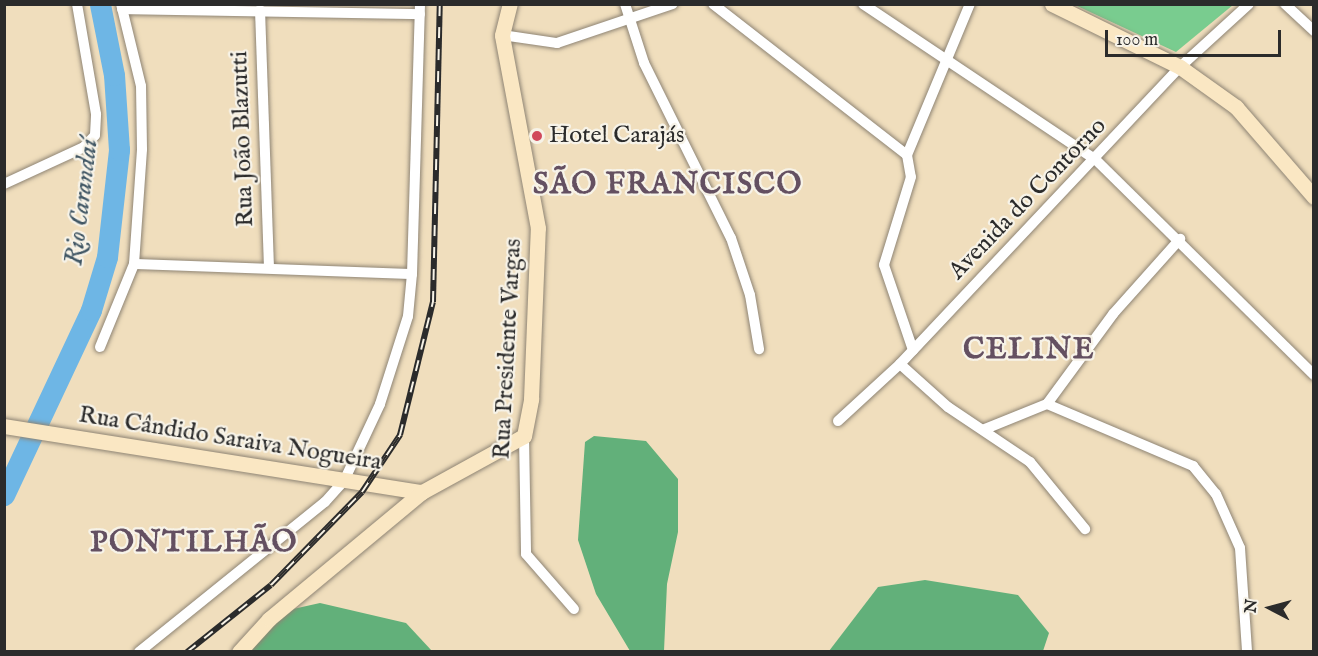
<!DOCTYPE html>
<html>
<head>
<meta charset="utf-8">
<style>
	body { margin:0 }
	#map { position:relative; width:1318px; height:656px; overflow:hidden; background:#f0debd; font-family:"IM FELL English",serif }
	div>[style] { position:absolute }
	.green>* { inset:0; background:#79cc8f }
	.forest>* { inset:0; background:#62b07a }
	.river>* { height:21px; margin:-10.5px; padding:0 10.5px; transform-origin:10.5px; border-radius:10.5px; background:#6eb6e5 }
	.roads { filter:drop-shadow(0 0 2px #8e8474) drop-shadow(0 0 2px #8e8474) }
	.street>* { height:10px; margin:-5px; padding:0 5px; transform-origin:5px; border-radius:5px; background:#fff }
	.secondary>* { height:15px; margin:-7.5px; padding:0 7.5px; transform-origin:7.5px; border-radius:7.5px; background:#fae7c3 }
	.rail>* { height:6px; margin-top:-3px; transform-origin:0; background:repeating-linear-gradient(90deg,#f7f3e8 0 11px,#2b2b2b 0 22px); box-sizing:border-box; border-block:2px solid #2b2b2b }
	.dots>* { width:16px; height:16px; translate:-50% -50%; box-sizing:border-box; border:3px solid #f7f3e8; border-radius:50% }
	span { translate:-50% -50%; white-space:nowrap; text-align:center; line-height:1.15; -webkit-text-stroke:4.5px #f7f3e8; paint-order:stroke }
	.poi-label { font-size:24px; color:#2b2b2b }
	.left { translate:0 -50%; text-align:left }
	.street-label { font-size:24px; color:#2b2b2b }
	.water-label { font-size:26px; color:#3f5563; font-style:italic }
	.district-label { font-size:30px; color:#645061; font-weight:700; letter-spacing:1.5px }
	.frame { position:absolute; inset:0; border:6px solid #2b2b2b; pointer-events:none }
	.north { position:absolute; left:1240px; top:578px; width:60px; height:60px; -webkit-text-stroke:4px #f7f3e8; paint-order:stroke; rotate:276deg; font-size:16px; font-weight:700; line-height:24px; text-align:center; color:#2b2b2b }
	.north::after { content:''; display:block; margin:auto; width:21px; height:27px; background:#2b2b2b; clip-path:polygon(50% 0,100% 100%,50% 72%,0 100%) }
	.scale { position:absolute; left:1105px; top:30px; width:176px; height:27px; box-sizing:border-box; border:3px solid #2b2b2b; border-top:0; padding-left:8px; font-size:18px; line-height:21px; white-space:nowrap; color:#2b2b2b; -webkit-text-stroke:4px #f7f3e8; paint-order:stroke }
</style>
</head>
<body>
<div id="map">
	<div class="green">
		<div style="clip-path:polygon(1075px 5px,1233px 5px,1176px 52px)"></div>
	</div>
	<div class="forest">
		<div style="clip-path:polygon(594px 436px,646px 441px,678px 479px,678px 532px,667px 584px,664px 651px,630px 651px,596px 594px,578px 540px,585px 442px)"></div>
		<div style="clip-path:polygon(925px 580px,1018px 595px,1049px 633px,1043px 651px,829px 651px,878px 587px)"></div>
		<div style="clip-path:polygon(320px 603px,406px 623px,432px 651px,253px 651px,250px 641px,284px 611px)"></div>
	</div>
	<div class="river">
		<div style="left:4px;top:495px;width:204px;rotate:-64.8deg"></div>
		<div style="left:91px;top:310px;width:55px;rotate:-73.2deg"></div>
		<div style="left:107px;top:257px;width:108px;rotate:-83.6deg"></div>
		<div style="left:119px;top:150px;width:75px;rotate:-93.8deg"></div>
		<div style="left:114px;top:75px;width:72px;rotate:-101.2deg"></div>
	</div>
	<div class="roads">
		<div class="street">
			<div style="left:625px;top:4px;width:62px;rotate:72.1deg"></div>
			<div style="left:644px;top:63px;width:195px;rotate:63.6deg"></div>
			<div style="left:731px;top:238px;width:60px;rotate:71.6deg"></div>
			<div style="left:750px;top:295px;width:55px;rotate:80.5deg"></div>
			<div style="left:713px;top:4px;width:246px;rotate:37.9deg"></div>
			<div style="left:907px;top:155px;width:22px;rotate:80deg"></div>
			<div style="left:911px;top:177px;width:92px;rotate:107.1deg"></div>
			<div style="left:884px;top:265px;width:90px;rotate:71.2deg"></div>
			<div style="left:863px;top:4px;width:280px;rotate:33.8deg"></div>
			<div style="left:1096px;top:160px;width:306px;rotate:44.6deg"></div>
			<div style="left:1285px;top:4px;width:40px;rotate:43deg"></div>
			<div style="left:122px;top:9px;width:298px;rotate:1deg"></div>
			<div style="left:260px;top:10px;width:258px;rotate:88deg"></div>
			<div style="left:502px;top:35px;width:56px;rotate:8.3deg"></div>
			<div style="left:557px;top:43px;width:122px;rotate:-18.6deg"></div>
			<div style="left:907px;top:155px;width:164px;rotate:-67.4deg"></div>
			<div style="left:4px;top:184px;width:88px;rotate:-24.8deg"></div>
			<div style="left:84px;top:147px;width:16px;rotate:-47deg"></div>
			<div style="left:95px;top:135px;width:21px;rotate:-87deg"></div>
			<div style="left:96px;top:114px;width:112px;rotate:-99.8deg"></div>
			<div style="left:134px;top:264px;width:278px;rotate:2.1deg"></div>
			<div style="left:100px;top:347px;width:90px;rotate:-67.7deg"></div>
			<div style="left:134px;top:264px;width:115px;rotate:-86deg"></div>
			<div style="left:142px;top:149px;width:63px;rotate:-90.9deg"></div>
			<div style="left:141px;top:86px;width:84px;rotate:-103.7deg"></div>
			<div style="left:900px;top:364px;width:64px;rotate:41.9deg"></div>
			<div style="left:948px;top:407px;width:99px;rotate:33.9deg"></div>
			<div style="left:1030px;top:462px;width:87px;rotate:50.6deg"></div>
			<div style="left:1047px;top:404px;width:112px;rotate:-53.7deg"></div>
			<div style="left:1113px;top:314px;width:101px;rotate:-48.2deg"></div>
			<div style="left:838px;top:421px;width:84px;rotate:-42.6deg"></div>
			<div style="left:900px;top:364px;width:408px;rotate:-46.7deg"></div>
			<div style="left:1180px;top:67px;width:93px;rotate:-42.4deg"></div>
			<div style="left:985px;top:429px;width:67px;rotate:-22deg"></div>
			<div style="left:1047px;top:404px;width:159px;rotate:23deg"></div>
			<div style="left:1193px;top:466px;width:36px;rotate:51deg"></div>
			<div style="left:1216px;top:494px;width:59px;rotate:66deg"></div>
			<div style="left:1240px;top:548px;width:104px;rotate:86.1deg"></div>
			<div style="left:524px;top:436px;width:118px;rotate:89deg"></div>
			<div style="left:526px;top:554px;width:73px;rotate:48.9deg"></div>
			<div style="left:139px;top:652px;width:239px;rotate:-38.9deg"></div>
			<div style="left:325px;top:502px;width:28px;rotate:-48deg"></div>
			<div style="left:344px;top:481px;width:85px;rotate:-64.9deg"></div>
			<div style="left:380px;top:404px;width:92px;rotate:-72.3deg"></div>
			<div style="left:408px;top:316px;width:42px;rotate:-84.6deg"></div>
			<div style="left:412px;top:274px;width:270px;rotate:-88.3deg"></div>
		</div>
		<div class="secondary">
			<div style="left:1052px;top:4px;width:143px;rotate:26.2deg"></div>
			<div style="left:1180px;top:67px;width:69px;rotate:35.5deg"></div>
			<div style="left:1236px;top:107px;width:119px;rotate:49.1deg"></div>
			<div style="left:4px;top:426px;width:423px;rotate:9deg"></div>
			<div style="left:239px;top:652px;width:45px;rotate:-47.7deg"></div>
			<div style="left:269px;top:619px;width:199px;rotate:-39.7deg"></div>
			<div style="left:422px;top:492px;width:116px;rotate:-28.8deg"></div>
			<div style="left:524px;top:436px;width:38px;rotate:-79deg"></div>
			<div style="left:531px;top:399px;width:171px;rotate:-87.7deg"></div>
			<div style="left:538px;top:228px;width:196px;rotate:-100.6deg"></div>
			<div style="left:502px;top:35px;width:32px;rotate:-76deg"></div>
		</div>
	</div>
	<div class="rail">
		<div style="left:187px;top:652px;width:107px;rotate:-38.6deg"></div>
		<div style="left:271px;top:585px;width:130px;rotate:-45.6deg"></div>
		<div style="left:362px;top:492px;width:69px;rotate:-56.3deg"></div>
		<div style="left:400px;top:435px;width:137px;rotate:-76.1deg"></div>
		<div style="left:433px;top:302px;width:298px;rotate:-88.7deg"></div>
	</div>
	<div class="dots">
		<div style="left:537px;top:136px;background:#d1495b"></div>
	</div>
	<div class="poi-label">
		<span class="left" style="left:549px;top:136px">Hotel Carajás</span>
	</div>
	<div class="street-label">
		<span style="left:243px;top:139px;rotate:-92deg">Rua João Blazutti</span>
		<span style="left:1028px;top:199px;rotate:-46deg">Avenida do Contorno</span>
		<span style="left:508px;top:349px;rotate:-87deg">Rua Presidente Vargas</span>
		<span style="left:230px;top:439px;rotate:9deg">Rua Cândido Saraiva Nogueira</span>
	</div>
	<div class="water-label">
		<span style="left:82px;top:202px;rotate:-83deg">Rio Carandaí</span>
	</div>
	<div class="district-label">
		<span style="left:668px;top:185px">SÃO FRANCISCO</span>
		<span style="left:1029px;top:350px">CELINE</span>
		<span style="left:194px;top:543px">PONTILHÃO</span>
	</div>
	<div class="frame"></div>
	<div class="north">N</div>
	<div class="scale">100 m</div>
</div>
</body>
</html>
